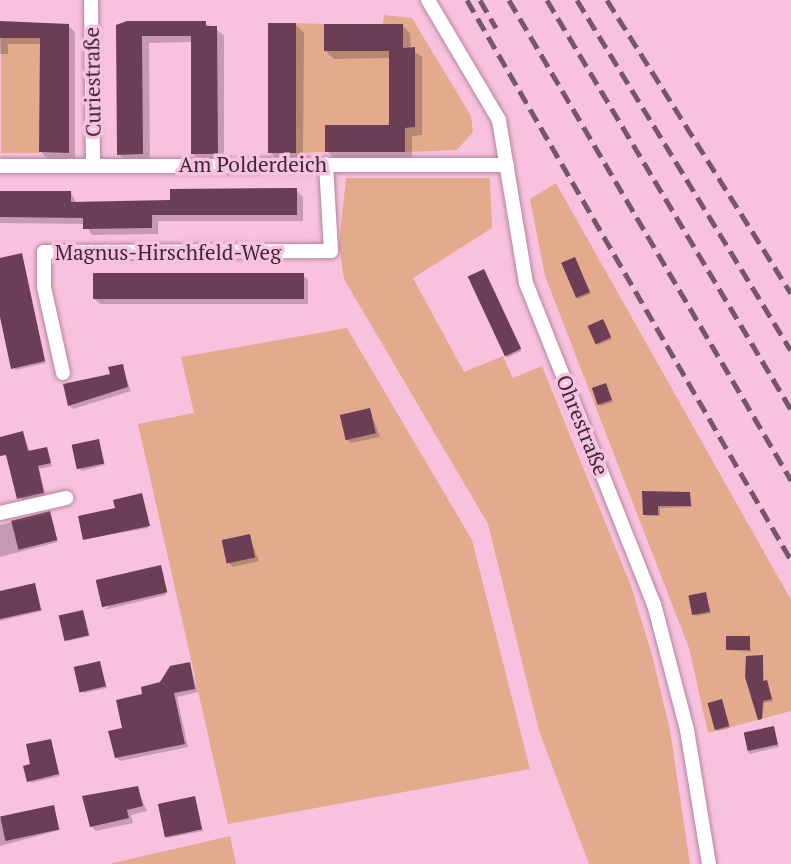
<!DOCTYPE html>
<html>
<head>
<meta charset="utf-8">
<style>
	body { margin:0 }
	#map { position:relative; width:791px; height:864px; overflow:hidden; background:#f8c2de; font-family:"PT Serif",serif }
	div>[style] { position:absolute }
	.green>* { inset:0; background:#e4aa8e; transform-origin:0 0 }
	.shadow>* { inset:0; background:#0003; transform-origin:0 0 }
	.building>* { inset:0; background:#6b3e56; transform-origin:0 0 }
	.roads { filter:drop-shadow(0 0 2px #b5829d) drop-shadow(0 0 2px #b5829d) }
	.street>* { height:14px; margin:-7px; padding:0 7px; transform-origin:7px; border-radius:7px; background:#fff }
	.rail>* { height:5px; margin-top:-2.5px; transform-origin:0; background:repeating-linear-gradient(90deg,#765767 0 14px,transparent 0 21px) }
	span { translate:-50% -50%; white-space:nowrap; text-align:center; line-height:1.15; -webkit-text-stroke:7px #f8c2de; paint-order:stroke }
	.street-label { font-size:21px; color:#3d2833 }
</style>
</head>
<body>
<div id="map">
	<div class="green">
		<div style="clip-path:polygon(384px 15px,412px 18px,471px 116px,473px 132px,457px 150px,405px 152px,405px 128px,415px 127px,414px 47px,403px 48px,403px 24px,383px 24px)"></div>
		<div style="clip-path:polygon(296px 23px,325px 24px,325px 51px,389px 51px,389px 125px,326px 125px,325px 152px,296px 153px)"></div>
		<div style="left:1px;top:38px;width:39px;height:115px"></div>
		<div style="clip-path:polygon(346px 178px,490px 178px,492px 228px,413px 278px,464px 372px,503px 356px,513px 378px,542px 366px,631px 586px,651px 651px,670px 730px,690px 864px,589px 864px,539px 731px,488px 524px,344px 279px,339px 245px)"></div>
		<div style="clip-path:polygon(556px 183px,791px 600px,791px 711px,708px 733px,689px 648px,545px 276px,530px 199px)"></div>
		<div style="clip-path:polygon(347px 328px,472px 540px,530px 769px,228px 824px,138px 424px,194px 413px,181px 357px)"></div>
		<div style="clip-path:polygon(230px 836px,236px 864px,109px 864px)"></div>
	</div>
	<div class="shadow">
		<div style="clip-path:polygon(205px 23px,224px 35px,224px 161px,200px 161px,193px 154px,193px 42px,149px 43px,150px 161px,126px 161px,119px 154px,118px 27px)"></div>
		<div style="clip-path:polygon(68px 25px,75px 32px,75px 159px,48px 159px,41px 152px,42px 44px,8px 44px,8px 54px,0 54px,0 26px)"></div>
		<div style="clip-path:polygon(296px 25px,304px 33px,303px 160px,278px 160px,270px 152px)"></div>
		<div style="clip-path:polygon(402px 25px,410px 33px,411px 49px,422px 57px,422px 135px,412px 136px,412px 160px,335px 159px,327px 151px,391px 127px,390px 58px,334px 59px,326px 51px)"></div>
		<div style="clip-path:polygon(296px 190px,303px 197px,303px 221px,158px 221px,158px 234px,92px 235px,85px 224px,0 223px,0 193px,71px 193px,77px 204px,172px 202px)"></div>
		<div style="clip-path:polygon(21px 255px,46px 363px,15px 370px,0 308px,0 259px)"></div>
		<div style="clip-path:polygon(575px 259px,591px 294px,578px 299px,576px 297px)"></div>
		<div style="left:485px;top:273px;width:86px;height:16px;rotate:65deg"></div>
		<div style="clip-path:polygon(303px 275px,308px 280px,308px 304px,100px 304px,95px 299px)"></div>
		<div style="clip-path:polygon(605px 323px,612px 339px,598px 345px,596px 343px)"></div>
		<div style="clip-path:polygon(122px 366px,131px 391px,73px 409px,69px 405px)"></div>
		<div style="clip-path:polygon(606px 385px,613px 402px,601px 406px,599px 404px)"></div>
		<div style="clip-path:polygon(370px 410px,380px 437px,351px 443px,346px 438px)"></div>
		<div style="clip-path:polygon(23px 433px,30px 452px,46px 449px,52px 466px,39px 469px,46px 496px,22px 501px,0 438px)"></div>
		<div style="clip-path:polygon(98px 441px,105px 465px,82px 471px,80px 469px)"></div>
		<div style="clip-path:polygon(644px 492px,689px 494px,692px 507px,660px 508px,660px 516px,647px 516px)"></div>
		<div style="clip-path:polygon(141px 495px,148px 528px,85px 539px,117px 509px)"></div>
		<div style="clip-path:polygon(50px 513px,58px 542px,0 557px,0 525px)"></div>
		<div style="clip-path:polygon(249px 536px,259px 561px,233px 567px,228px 562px)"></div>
		<div style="clip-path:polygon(159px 567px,166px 595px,104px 610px)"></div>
		<div style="clip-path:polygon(35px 585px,42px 611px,0 621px,0 593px)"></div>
		<div style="clip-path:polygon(706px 594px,711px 613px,696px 616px,694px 614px)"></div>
		<div style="clip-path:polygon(83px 611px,90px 636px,68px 641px,66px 639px)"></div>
		<div style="clip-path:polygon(749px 638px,751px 652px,727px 650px)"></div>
		<div style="clip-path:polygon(763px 657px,764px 683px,773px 701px,764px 703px,762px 721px)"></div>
		<div style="clip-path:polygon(100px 663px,107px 688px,84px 693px,82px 691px)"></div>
		<div style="clip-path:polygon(190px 664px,198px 692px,177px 697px,188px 747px,120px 761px,116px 757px,124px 729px,144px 695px)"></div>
		<div style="clip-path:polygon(722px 701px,730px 728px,718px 731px,716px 729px)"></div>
		<div style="clip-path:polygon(773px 728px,779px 747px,750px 754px,748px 752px)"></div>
		<div style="clip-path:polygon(51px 740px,60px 776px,31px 783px,32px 766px)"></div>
		<div style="clip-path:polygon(137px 788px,147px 811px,131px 815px,133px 823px,96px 831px,91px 826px)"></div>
		<div style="clip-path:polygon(194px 798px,203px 831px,168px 838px,166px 836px)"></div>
		<div style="clip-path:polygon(53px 807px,60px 830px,0 846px,0 818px)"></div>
	</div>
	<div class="building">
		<div style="clip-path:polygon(0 21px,69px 24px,69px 153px,39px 152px,40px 38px,0 38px)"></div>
		<div style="clip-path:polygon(127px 21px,206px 21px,206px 26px,217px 26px,218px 154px,191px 154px,191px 36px,142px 36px,143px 154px,117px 155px,116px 25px)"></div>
		<div style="left:296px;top:23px;width:130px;height:28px;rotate:90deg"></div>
		<div style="clip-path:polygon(324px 24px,403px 24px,403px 48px,415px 47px,415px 127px,405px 128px,405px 152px,325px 152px,325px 125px,389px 125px,389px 51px,324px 51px)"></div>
		<div style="clip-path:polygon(297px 188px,297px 215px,152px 215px,152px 228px,83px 229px,83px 218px,0 217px,0 191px,71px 191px,71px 202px,170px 200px,170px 189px)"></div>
		<div style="clip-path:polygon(22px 253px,45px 361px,11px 369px,0 317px,0 258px)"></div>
		<div style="left:575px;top:257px;width:38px;height:15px;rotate:67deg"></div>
		<div style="left:484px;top:269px;width:88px;height:18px;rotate:65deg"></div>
		<div style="left:93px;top:273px;width:211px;height:26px"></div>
		<div style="left:603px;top:319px;width:20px;height:17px;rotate:66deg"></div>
		<div style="clip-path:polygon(123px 364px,128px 387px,68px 406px,63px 384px,110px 374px,108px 367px)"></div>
		<div style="left:606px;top:383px;width:18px;height:15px;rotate:71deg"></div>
		<div style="left:370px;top:408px;width:26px;height:31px;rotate:77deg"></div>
		<div style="clip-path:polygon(23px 431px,28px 451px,47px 447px,51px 463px,38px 466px,44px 493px,17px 499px,6px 455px,0 456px,0 437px)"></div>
		<div style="left:99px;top:439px;width:25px;height:28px;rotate:78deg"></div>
		<div style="clip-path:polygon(642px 491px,690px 492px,691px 506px,658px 506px,658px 515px,643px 515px)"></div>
		<div style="clip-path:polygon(142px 493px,150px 526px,83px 540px,78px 516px,115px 508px,113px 500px)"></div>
		<div style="left:50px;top:511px;width:30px;height:40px;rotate:76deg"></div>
		<div style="left:250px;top:534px;width:24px;height:29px;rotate:78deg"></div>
		<div style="left:161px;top:565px;width:28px;height:67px;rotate:77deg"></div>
		<div style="clip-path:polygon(35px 583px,41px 610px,0 619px,0 591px)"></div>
		<div style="left:706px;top:592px;width:20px;height:18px;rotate:79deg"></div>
		<div style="left:83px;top:610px;width:26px;height:25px;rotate:77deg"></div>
		<div style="left:726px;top:636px;width:24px;height:14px"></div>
		<div style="clip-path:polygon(763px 655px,763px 681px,767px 680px,772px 699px,763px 701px,762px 719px,758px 720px,745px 677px,746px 656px)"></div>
		<div style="left:100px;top:661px;width:26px;height:27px;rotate:77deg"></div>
		<div style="clip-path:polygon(190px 662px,195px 689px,174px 693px,185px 744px,115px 758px,108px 731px,122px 728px,116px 700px,142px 694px,141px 687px,160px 682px,170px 666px)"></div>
		<div style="left:722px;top:699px;width:28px;height:15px;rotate:75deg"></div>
		<div style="left:774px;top:726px;width:19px;height:31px;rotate:78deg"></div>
		<div style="clip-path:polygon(51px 739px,59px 774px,27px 782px,23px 766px,30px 764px,26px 744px)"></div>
		<div style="clip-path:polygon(138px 786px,143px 806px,127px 810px,129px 818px,90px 827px,82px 796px)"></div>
		<div style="left:195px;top:796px;width:34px;height:38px;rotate:78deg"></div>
		<div style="left:54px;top:805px;width:25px;height:55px;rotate:78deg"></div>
	</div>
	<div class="roads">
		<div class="street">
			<div style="left:91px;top:0;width:164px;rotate:89.3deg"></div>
			<div style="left:428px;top:0;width:139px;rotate:59.4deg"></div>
			<div style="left:499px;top:120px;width:165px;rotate:80.6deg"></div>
			<div style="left:526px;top:283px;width:346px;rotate:68.3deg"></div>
			<div style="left:654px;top:604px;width:130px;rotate:75.3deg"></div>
			<div style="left:687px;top:730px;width:136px;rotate:80.7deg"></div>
			<div style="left:0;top:166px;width:507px;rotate:-0.11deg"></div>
			<div style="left:63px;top:373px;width:88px;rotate:-102.5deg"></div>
			<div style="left:44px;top:287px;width:35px;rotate:-90deg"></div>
			<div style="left:44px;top:252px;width:287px;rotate:-0.2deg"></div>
			<div style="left:331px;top:251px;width:87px;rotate:-93.3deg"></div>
			<div style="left:0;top:513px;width:68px;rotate:-12.8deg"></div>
		</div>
	</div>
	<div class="rail">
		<div style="left:467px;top:0;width:647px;rotate:59.95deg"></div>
		<div style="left:480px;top:0;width:32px;rotate:60deg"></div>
		<div style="left:509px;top:0;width:557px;rotate:59.57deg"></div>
		<div style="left:547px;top:0;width:476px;rotate:59.2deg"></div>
		<div style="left:577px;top:0;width:410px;rotate:58.6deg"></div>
		<div style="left:607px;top:0;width:346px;rotate:57.9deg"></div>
	</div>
	<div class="street-label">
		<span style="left:92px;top:82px;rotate:-91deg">Curiestraße</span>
		<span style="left:253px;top:164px">Am Polderdeich</span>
		<span style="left:168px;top:252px">Magnus-Hirschfeld-Weg</span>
		<span style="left:583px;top:425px;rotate:68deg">Ohrestraße</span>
	</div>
</div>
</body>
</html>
